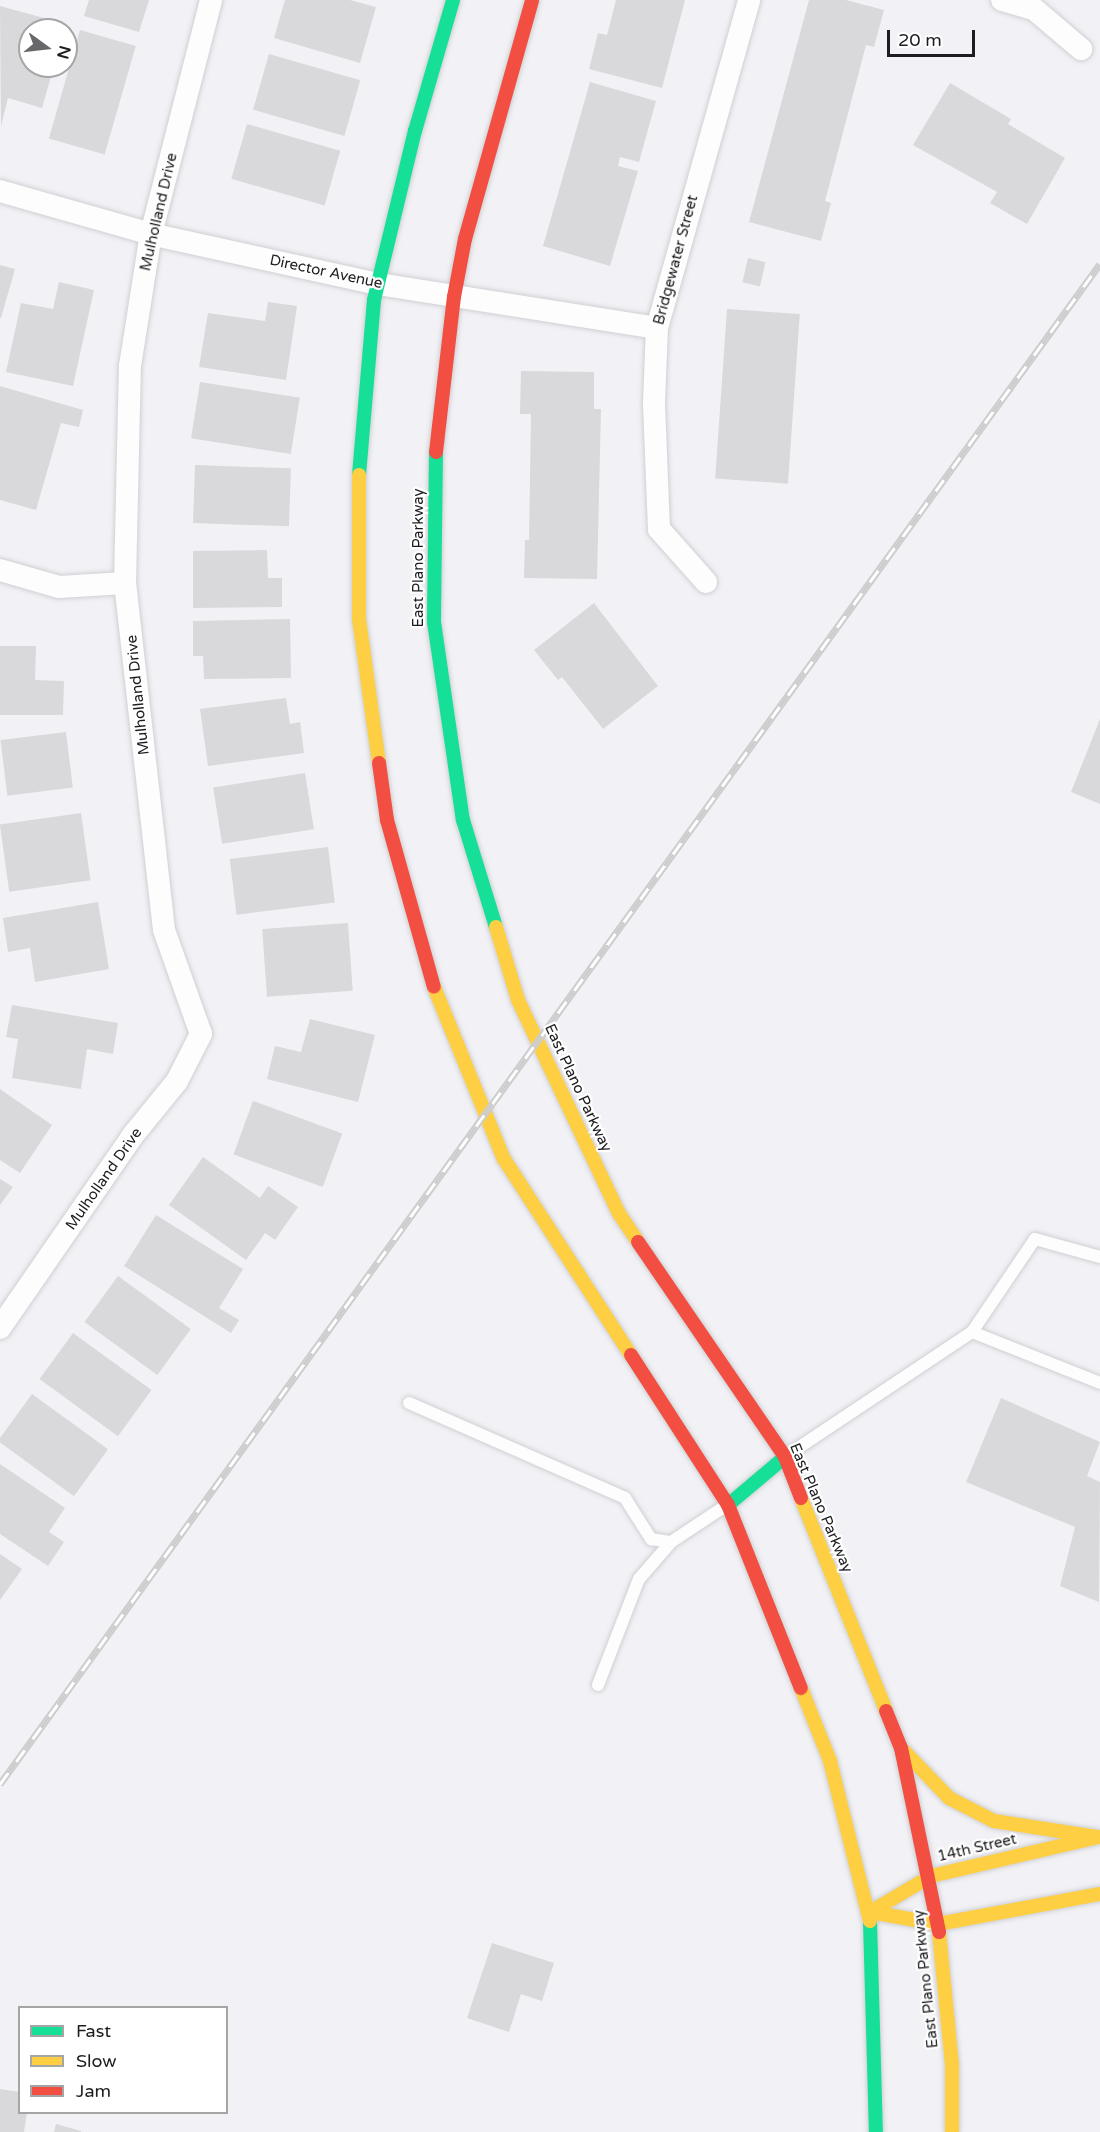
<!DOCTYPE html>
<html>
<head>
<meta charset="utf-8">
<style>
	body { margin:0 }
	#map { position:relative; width:1100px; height:2132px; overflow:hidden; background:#f2f2f6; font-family:"Varela Round",sans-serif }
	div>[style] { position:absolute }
	.building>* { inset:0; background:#d9d8da; transform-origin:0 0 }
	.roads { filter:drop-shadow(0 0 2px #cfd0d3) drop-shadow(0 0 2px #cfd0d3) }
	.lane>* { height:12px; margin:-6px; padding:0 6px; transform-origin:6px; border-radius:6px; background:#fdfdfe }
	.street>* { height:22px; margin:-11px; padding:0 11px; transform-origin:11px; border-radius:11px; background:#fdfdfe }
	.fast>* { height:14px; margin:-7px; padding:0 7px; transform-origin:7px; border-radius:7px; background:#16e098 }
	.slow>* { height:14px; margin:-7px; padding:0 7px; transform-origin:7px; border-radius:7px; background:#ffcf43 }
	.jam>* { height:14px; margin:-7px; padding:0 7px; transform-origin:7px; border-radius:7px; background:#f24e42 }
	.rail>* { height:7px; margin-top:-3.5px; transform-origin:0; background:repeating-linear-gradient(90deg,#fff 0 14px,#cdcdce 0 28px); box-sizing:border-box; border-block:2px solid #cdcdce }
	span { translate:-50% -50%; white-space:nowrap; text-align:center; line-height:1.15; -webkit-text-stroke:4.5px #fff; paint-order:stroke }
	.street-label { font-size:15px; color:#1d1d20 }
	.legend { position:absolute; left:18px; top:2006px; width:210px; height:108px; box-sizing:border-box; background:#fff; border:2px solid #a5a5a6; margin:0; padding:8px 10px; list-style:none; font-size:18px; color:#1d1d20 }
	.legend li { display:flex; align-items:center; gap:12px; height:30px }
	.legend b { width:30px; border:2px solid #a5a5a6 }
	.north { position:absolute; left:18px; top:18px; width:60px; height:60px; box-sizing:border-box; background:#fff; border:2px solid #a5a5a6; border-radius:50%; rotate:105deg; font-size:16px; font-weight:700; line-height:24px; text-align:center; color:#1d1d20 }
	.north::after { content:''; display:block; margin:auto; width:21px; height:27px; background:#68686b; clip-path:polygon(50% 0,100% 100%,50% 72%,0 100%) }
	.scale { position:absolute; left:887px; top:30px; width:88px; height:27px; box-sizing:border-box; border:3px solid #1d1d20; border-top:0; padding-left:8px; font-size:18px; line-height:21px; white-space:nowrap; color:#1d1d20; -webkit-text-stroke:4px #fff; paint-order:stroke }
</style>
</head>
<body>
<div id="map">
	<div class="building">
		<div style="clip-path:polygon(89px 0,149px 0,139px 32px,84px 16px)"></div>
		<div style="clip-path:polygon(285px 0,350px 0,376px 7px,360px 63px,274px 38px)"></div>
		<div style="clip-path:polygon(616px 0,685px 0,662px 88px,589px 69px,598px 33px,607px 35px)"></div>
		<div style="clip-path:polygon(809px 0,846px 0,884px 10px,874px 47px,866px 45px,825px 201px,831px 203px,821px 241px,749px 222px)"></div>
		<div style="clip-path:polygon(0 6px,44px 18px,40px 30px,30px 30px,30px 66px,54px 66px,42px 108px,8px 98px,1px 126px)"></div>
		<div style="left:80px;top:30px;width:58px;height:113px;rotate:16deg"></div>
		<div style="left:269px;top:54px;width:95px;height:58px;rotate:16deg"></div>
		<div style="clip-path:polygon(590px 82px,656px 101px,639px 162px,620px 157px,618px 166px,638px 171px,610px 266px,543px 246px)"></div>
		<div style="clip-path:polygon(950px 83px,1011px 119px,1008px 124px,1065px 158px,1027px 224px,990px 203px,997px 192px,913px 145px)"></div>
		<div style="left:247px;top:124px;width:97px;height:57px;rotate:16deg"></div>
		<div style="left:748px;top:258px;width:18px;height:25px;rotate:13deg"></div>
		<div style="clip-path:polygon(0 265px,15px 269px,1px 318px,0 318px)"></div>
		<div style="clip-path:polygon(59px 282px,94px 290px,73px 386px,6px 372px,21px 303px,53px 309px)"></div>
		<div style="clip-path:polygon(268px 302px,297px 306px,286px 380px,199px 367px,208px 313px,265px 321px)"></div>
		<div style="left:727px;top:309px;width:73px;height:170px;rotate:4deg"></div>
		<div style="clip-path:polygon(521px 371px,594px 372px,594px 409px,601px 409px,597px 579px,524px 578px,525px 540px,529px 540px,531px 414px,520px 414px)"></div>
		<div style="left:200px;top:382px;width:101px;height:57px;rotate:9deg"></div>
		<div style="clip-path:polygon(0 386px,83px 410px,79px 427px,61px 423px,36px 510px,0 500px)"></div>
		<div style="left:195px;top:465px;width:96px;height:58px;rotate:2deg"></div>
		<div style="clip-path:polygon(267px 550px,268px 578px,282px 578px,282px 607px,193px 608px,193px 551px)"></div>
		<div style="clip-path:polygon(594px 603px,658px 686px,603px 729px,562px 677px,558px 680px,534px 650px)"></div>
		<div style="clip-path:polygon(290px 619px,291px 678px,204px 679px,203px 656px,193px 656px,193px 621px)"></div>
		<div style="clip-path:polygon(0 646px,36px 646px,35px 680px,64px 681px,63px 715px,0 715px)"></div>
		<div style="clip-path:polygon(286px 698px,290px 724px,300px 722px,304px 753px,208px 766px,200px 709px)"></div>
		<div style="clip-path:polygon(1100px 719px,1100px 804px,1071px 792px)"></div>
		<div style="left:66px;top:732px;width:56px;height:66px;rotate:83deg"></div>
		<div style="left:305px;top:773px;width:57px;height:93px;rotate:81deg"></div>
		<div style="left:81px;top:813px;width:68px;height:82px;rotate:82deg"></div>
		<div style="left:328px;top:847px;width:56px;height:99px;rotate:83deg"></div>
		<div style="clip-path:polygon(98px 902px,109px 969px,35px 982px,30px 948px,8px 952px,3px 918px)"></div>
		<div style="left:348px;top:923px;width:68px;height:86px;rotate:86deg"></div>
		<div style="clip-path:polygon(12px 1005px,118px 1023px,113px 1054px,87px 1049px,81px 1089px,12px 1078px,18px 1039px,6px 1037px)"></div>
		<div style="clip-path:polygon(310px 1019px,375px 1035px,358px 1102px,267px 1079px,275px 1046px,301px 1052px)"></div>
		<div style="clip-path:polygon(0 1089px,52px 1125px,20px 1173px,0 1160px)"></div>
		<div style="left:253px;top:1101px;width:95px;height:57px;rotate:20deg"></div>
		<div style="clip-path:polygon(203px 1157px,260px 1198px,268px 1186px,298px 1207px,275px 1240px,265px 1233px,246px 1260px,169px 1205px)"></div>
		<div style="clip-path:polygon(0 1179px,13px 1187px,0 1205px)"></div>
		<div style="clip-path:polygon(156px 1215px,243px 1269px,219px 1308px,239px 1320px,231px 1333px,124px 1266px)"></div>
		<div style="left:118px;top:1276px;width:90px;height:57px;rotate:36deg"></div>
		<div style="left:73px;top:1333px;width:97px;height:57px;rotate:36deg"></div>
		<div style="left:32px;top:1394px;width:94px;height:58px;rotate:36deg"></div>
		<div style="clip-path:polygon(1001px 1398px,1100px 1442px,1087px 1476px,1100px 1482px,1099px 1602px,1060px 1586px,1075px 1527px,966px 1482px)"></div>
		<div style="clip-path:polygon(0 1464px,65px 1508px,49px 1532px,64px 1542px,48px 1566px,0 1534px)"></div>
		<div style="clip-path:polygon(0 1554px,22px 1569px,0 1600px)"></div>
		<div style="clip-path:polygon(492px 1943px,554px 1963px,542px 2001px,521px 1994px,509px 2032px,467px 2018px)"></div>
		<div style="clip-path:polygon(0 2089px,20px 2092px,20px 2112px,27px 2112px,24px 2132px,0 2132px)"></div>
		<div style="clip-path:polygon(56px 2124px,81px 2131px,81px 2132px,54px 2132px)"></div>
	</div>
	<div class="roads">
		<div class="lane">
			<div style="left:972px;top:1332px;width:112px;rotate:-55.9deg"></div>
			<div style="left:1035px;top:1239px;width:67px;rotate:15.5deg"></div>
			<div style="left:409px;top:1403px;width:236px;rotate:23.7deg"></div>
			<div style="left:625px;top:1498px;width:49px;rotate:57.6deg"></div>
			<div style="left:651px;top:1539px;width:20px;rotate:9deg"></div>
			<div style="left:786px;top:1456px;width:224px;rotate:-33.7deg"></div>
			<div style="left:972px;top:1332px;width:138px;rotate:21.7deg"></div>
			<div style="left:598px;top:1685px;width:114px;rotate:-68.9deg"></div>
			<div style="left:639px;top:1579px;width:49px;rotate:-49.1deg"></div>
			<div style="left:671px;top:1542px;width:67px;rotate:-33.5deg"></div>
		</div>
		<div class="street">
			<div style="left:1002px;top:0;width:33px;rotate:16deg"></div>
			<div style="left:1034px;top:9px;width:62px;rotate:40.4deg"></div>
			<div style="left:0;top:191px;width:157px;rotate:15.9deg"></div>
			<div style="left:151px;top:234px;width:233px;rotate:12.4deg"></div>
			<div style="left:379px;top:284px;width:281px;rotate:9deg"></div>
			<div style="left:0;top:570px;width:61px;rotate:16.1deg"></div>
			<div style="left:59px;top:587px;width:66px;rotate:-3.5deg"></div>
			<div style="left:706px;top:582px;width:71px;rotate:-131.6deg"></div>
			<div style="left:659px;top:529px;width:127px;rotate:-92.3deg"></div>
			<div style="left:654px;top:402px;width:74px;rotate:-87.7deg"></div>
			<div style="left:657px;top:328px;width:341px;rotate:-74.3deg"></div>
			<div style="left:0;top:1328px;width:236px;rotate:-55.4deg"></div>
			<div style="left:134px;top:1134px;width:68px;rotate:-50.9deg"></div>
			<div style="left:177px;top:1081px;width:53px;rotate:-62.9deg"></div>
			<div style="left:201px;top:1034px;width:110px;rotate:-109.6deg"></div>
			<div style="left:164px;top:930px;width:349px;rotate:-96.4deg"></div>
			<div style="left:125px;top:583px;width:217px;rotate:-88.7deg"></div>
			<div style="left:130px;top:366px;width:134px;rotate:-81deg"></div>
			<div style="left:151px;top:234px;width:242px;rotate:-75.6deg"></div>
		</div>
		<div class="fast">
			<div style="left:436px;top:452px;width:170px;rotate:90.7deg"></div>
			<div style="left:434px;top:622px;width:200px;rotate:81.7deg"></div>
			<div style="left:463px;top:820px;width:112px;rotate:72.9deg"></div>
			<div style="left:359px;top:475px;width:176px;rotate:-85.1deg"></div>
			<div style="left:374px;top:300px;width:174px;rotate:-76.4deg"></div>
			<div style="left:415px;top:131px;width:136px;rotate:-73.8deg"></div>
			<div style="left:728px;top:1505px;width:75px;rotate:-40.1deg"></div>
			<div style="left:870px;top:1921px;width:211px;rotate:88.4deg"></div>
		</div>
		<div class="slow">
			<div style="left:359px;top:475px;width:144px;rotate:90deg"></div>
			<div style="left:359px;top:619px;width:145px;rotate:82.1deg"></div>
			<div style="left:496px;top:927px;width:76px;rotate:73.2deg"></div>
			<div style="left:518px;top:1000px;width:234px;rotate:64.7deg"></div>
			<div style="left:618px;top:1212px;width:36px;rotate:56deg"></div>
			<div style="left:434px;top:987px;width:186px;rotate:67.9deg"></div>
			<div style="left:504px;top:1159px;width:234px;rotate:57.1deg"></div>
			<div style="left:801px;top:1498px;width:229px;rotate:68.2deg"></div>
			<div style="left:801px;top:1688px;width:79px;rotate:68.3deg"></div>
			<div style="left:830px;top:1761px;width:165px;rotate:76deg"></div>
			<div style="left:904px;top:1751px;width:65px;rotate:46.2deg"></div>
			<div style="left:949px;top:1798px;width:51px;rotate:27.1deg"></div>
			<div style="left:994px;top:1821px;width:104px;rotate:8.8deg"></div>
			<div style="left:870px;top:1912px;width:71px;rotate:-30.5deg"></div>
			<div style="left:931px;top:1876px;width:172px;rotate:-13.1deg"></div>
			<div style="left:870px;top:1912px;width:69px;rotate:10deg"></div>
			<div style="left:938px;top:1924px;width:165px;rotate:-10.5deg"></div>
			<div style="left:939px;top:1932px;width:134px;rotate:84.4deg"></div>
			<div style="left:952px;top:2065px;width:67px;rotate:90deg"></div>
		</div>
		<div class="jam">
			<div style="left:436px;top:452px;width:156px;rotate:-83.4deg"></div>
			<div style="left:454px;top:297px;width:59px;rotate:-79.3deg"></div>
			<div style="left:465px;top:239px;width:248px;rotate:-74.3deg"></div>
			<div style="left:379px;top:763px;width:58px;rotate:82deg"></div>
			<div style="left:387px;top:820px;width:173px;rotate:74.3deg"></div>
			<div style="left:638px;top:1242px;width:260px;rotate:55.6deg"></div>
			<div style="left:785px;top:1457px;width:44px;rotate:68.7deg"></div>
			<div style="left:631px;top:1355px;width:179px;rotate:57.1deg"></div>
			<div style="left:728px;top:1505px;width:197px;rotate:68.3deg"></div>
			<div style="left:886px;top:1711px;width:40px;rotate:68deg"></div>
			<div style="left:901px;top:1748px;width:188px;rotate:78.3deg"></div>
		</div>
	</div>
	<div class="rail">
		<div style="left:0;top:1784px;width:1876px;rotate:-54.11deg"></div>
	</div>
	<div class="street-label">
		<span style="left:159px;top:212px;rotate:-77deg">Mulholland Drive</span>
		<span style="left:676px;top:260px;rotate:-75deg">Bridgewater Street</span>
		<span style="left:326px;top:272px;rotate:12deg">Director Avenue</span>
		<span style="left:419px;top:558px;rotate:-90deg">East Plano Parkway</span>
		<span style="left:138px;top:695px;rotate:-96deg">Mulholland Drive</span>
		<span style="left:578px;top:1088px;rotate:65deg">East Plano Parkway</span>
		<span style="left:104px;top:1179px;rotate:-55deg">Mulholland Drive</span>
		<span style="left:821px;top:1508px;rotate:67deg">East Plano Parkway</span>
		<span style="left:977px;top:1848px;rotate:-13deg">14th Street</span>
		<span style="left:926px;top:1979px;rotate:-96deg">East Plano Parkway</span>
	</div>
	<ul class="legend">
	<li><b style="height:8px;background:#16e098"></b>Fast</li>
	<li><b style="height:8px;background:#ffcf43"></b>Slow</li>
	<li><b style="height:8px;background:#f24e42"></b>Jam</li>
	</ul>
	<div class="north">N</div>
	<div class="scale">20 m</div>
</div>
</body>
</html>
